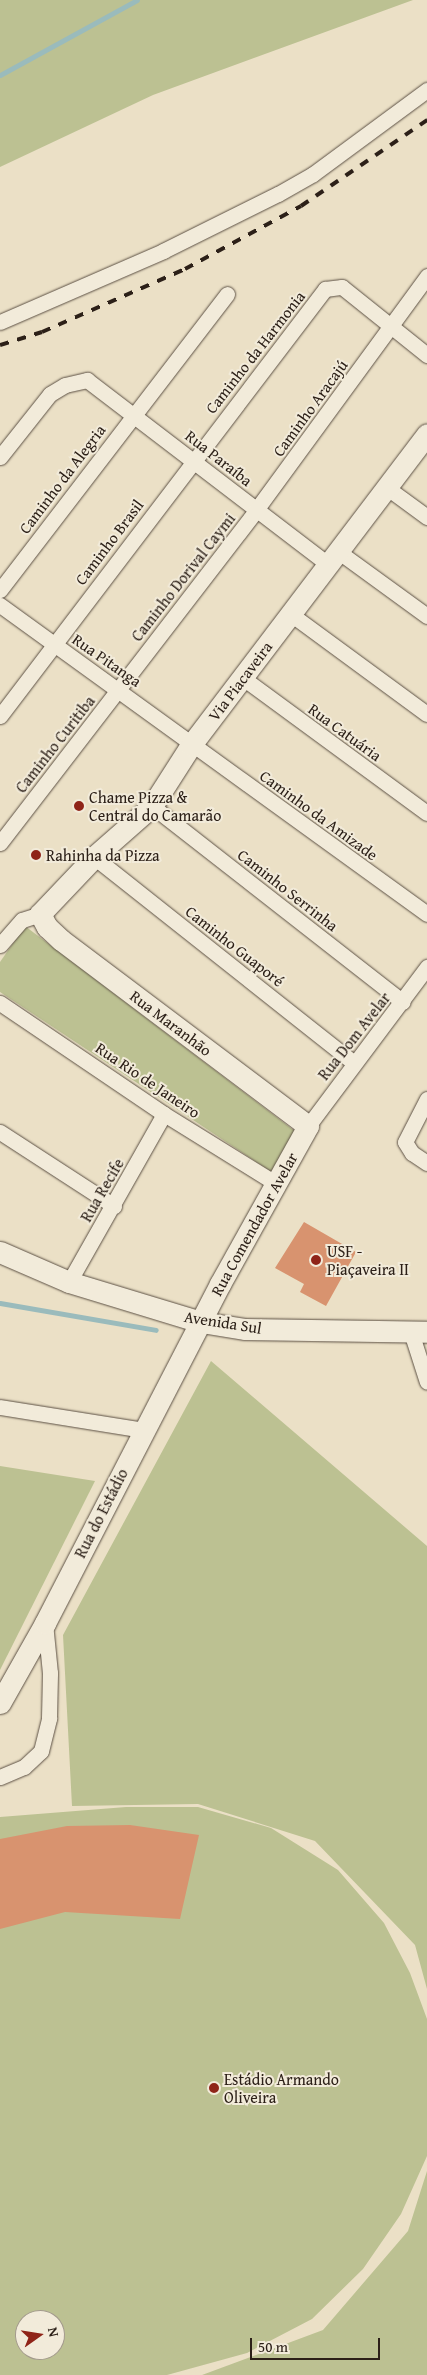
<!DOCTYPE html>
<html>
<head>
<meta charset="utf-8">
<style>
	body { margin:0 }
	#map { position:relative; width:427px; height:2375px; overflow:hidden; background:#ebe0c6; font-family:"Gentium Book Plus",serif }
	div>[style] { position:absolute }
	.green>* { inset:0; background:#bcc192 }
	.stream>* { height:5px; margin:-2.5px; padding:0 2.5px; transform-origin:2.5px; border-radius:2.5px; background:#9abbbc }
	.building>* { inset:0; background:#d8936f }
	.roads { filter:drop-shadow(0 0 1px #5c5044) drop-shadow(0 0 1px #5c5044) }
	.street>* { height:15px; margin:-7.5px; padding:0 7.5px; transform-origin:7.5px; border-radius:7.5px; background:#f2ebda }
	.secondary>* { height:21px; margin:-10.5px; padding:0 10.5px; transform-origin:10.5px; border-radius:10.5px; background:#f2ebda }
	.rail>* { height:4px; margin-top:-2px; transform-origin:0; background:repeating-linear-gradient(90deg,#2c2018 0 9px,transparent 0 18px) }
	.dots>* { width:14px; height:14px; translate:-50% -50%; box-sizing:border-box; border:2px solid #f2ebda; border-radius:50% }
	span { translate:-50% -50%; white-space:nowrap; text-align:center; line-height:1.15; -webkit-text-stroke:4px #f2ebda; paint-order:stroke }
	.street-label { font-size:16px; color:#2c2018 }
	.poi-label { font-size:16px; color:#2c2018 }
	.left { translate:0 -50%; text-align:left }
	.north { position:absolute; left:15px; top:2310px; width:50px; height:50px; box-sizing:border-box; background:#f2ebda; border:1px solid #a39a8c; border-radius:50%; rotate:77deg; font-size:14px; font-weight:700; line-height:20px; text-align:center; color:#2c2018 }
	.north::after { content:''; display:block; margin:auto; width:18px; height:22px; background:#8f2418; clip-path:polygon(50% 0,100% 100%,50% 72%,0 100%) }
	.scale { position:absolute; left:250px; top:2338px; width:130px; height:22px; box-sizing:border-box; border:2px solid #2c2018; border-top:0; padding-left:6px; font-size:15px; line-height:18px; white-space:nowrap; color:#2c2018; -webkit-text-stroke:4px #f2ebda; paint-order:stroke }
</style>
</head>
<body>
<div id="map">
	<div class="green">
		<div style="clip-path:polygon(0 0,413px 0,153px 95px,0 167px)"></div>
		<div style="clip-path:polygon(25px 926px,296px 1132px,273px 1173px,0 992px,0 962px)"></div>
		<div style="clip-path:polygon(211px 1361px,427px 1546px,427px 1989px,415px 1945px,315px 1841px,198px 1804px,72px 1806px,63px 1635px)"></div>
		<div style="clip-path:polygon(0 1466px,95px 1481px,0 1670px)"></div>
		<div style="clip-path:polygon(evenodd,126px 1807px,198px 1807px,271px 1828px,338px 1870px,384px 1923px,410px 1973px,427px 2019px,427px 2156px,401px 2214px,363px 2269px,312px 2319px,247px 2353px,167px 2375px,0 2375px,0 1817px,126px 1807px,25px 2320px,55px 2320px,55px 2350px,25px 2350px,25px 2320px)"></div>
		<div style="clip-path:polygon(427px 2171px,427px 2375px,202px 2375px,323px 2330px,408px 2231px)"></div>
	</div>
	<div class="stream">
		<div style="left:0;top:75px;width:156px;rotate:-28.7deg"></div>
		<div style="left:0;top:1303px;width:158px;rotate:9.8deg"></div>
	</div>
	<div class="building">
		<div style="clip-path:polygon(304px 1222px,356px 1252px,326px 1306px,300px 1292px,304px 1284px,275px 1268px)"></div>
		<div style="clip-path:polygon(130px 1825px,199px 1835px,180px 1919px,65px 1912px,0 1929px,0 1839px,67px 1826px)"></div>
	</div>
	<div class="roads">
		<div class="street">
			<div style="left:0;top:322px;width:178px;rotate:-23.5deg"></div>
			<div style="left:163px;top:251px;width:128px;rotate:-26.4deg"></div>
			<div style="left:278px;top:194px;width:40px;rotate:-29.7deg"></div>
			<div style="left:313px;top:174px;width:142px;rotate:-36.4deg"></div>
			<div style="left:0;top:457px;width:80px;rotate:-51.6deg"></div>
			<div style="left:50px;top:394px;width:17px;rotate:-31deg"></div>
			<div style="left:65px;top:385px;width:23px;rotate:-13deg"></div>
			<div style="left:87px;top:380px;width:305px;rotate:37.4deg"></div>
			<div style="left:386px;top:487px;width:51px;rotate:36.2deg"></div>
			<div style="left:339px;top:552px;width:109px;rotate:36deg"></div>
			<div style="left:0;top:590px;width:373px;rotate:-52.5deg"></div>
			<div style="left:0;top:605px;width:527px;rotate:35.89deg"></div>
			<div style="left:292px;top:615px;width:167px;rotate:36.3deg"></div>
			<div style="left:243px;top:678px;width:228px;rotate:36.3deg"></div>
			<div style="left:0;top:716px;width:537px;rotate:-52.72deg"></div>
			<div style="left:325px;top:289px;width:17px;rotate:-7deg"></div>
			<div style="left:342px;top:287px;width:109px;rotate:38.7deg"></div>
			<div style="left:152px;top:806px;width:318px;rotate:38deg"></div>
			<div style="left:0;top:843px;width:420px;rotate:-52.4deg"></div>
			<div style="left:256px;top:510px;width:290px;rotate:-53.8deg"></div>
			<div style="left:94px;top:857px;width:332px;rotate:38.4deg"></div>
			<div style="left:0;top:945px;width:33px;rotate:-49deg"></div>
			<div style="left:22px;top:920px;width:19px;rotate:-18deg"></div>
			<div style="left:0;top:1003px;width:198px;rotate:34.1deg"></div>
			<div style="left:164px;top:1114px;width:133px;rotate:31.8deg"></div>
			<div style="left:427px;top:1099px;width:48px;rotate:117.1deg"></div>
			<div style="left:405px;top:1142px;width:13px;rotate:58deg"></div>
			<div style="left:412px;top:1153px;width:18px;rotate:34deg"></div>
			<div style="left:308px;top:1126px;width:199px;rotate:-53.2deg"></div>
			<div style="left:0;top:1132px;width:136px;rotate:33deg"></div>
			<div style="left:69px;top:1282px;width:193px;rotate:-60.5deg"></div>
			<div style="left:411px;top:1332px;width:52px;rotate:72.3deg"></div>
			<div style="left:0;top:1407px;width:146px;rotate:9.1deg"></div>
			<div style="left:0;top:1777px;width:26px;rotate:-23deg"></div>
			<div style="left:24px;top:1767px;width:23px;rotate:-43deg"></div>
			<div style="left:41px;top:1751px;width:34px;rotate:-76deg"></div>
			<div style="left:49px;top:1718px;width:45px;rotate:-88.7deg"></div>
			<div style="left:50px;top:1673px;width:50px;rotate:-95.7deg"></div>
		</div>
		<div class="secondary">
			<div style="left:0;top:1252px;width:75px;rotate:23.5deg"></div>
			<div style="left:69px;top:1282px;width:138px;rotate:16.9deg"></div>
			<div style="left:201px;top:1322px;width:45px;rotate:9deg"></div>
			<div style="left:245px;top:1329px;width:182px;rotate:0.9deg"></div>
			<div style="left:0;top:1703px;width:92px;rotate:-60.6deg"></div>
			<div style="left:45px;top:1623px;width:382px;rotate:-62.7deg"></div>
			<div style="left:220px;top:1284px;width:181px;rotate:-60.9deg"></div>
			<div style="left:308px;top:1126px;width:309px;rotate:-143deg"></div>
			<div style="left:61px;top:940px;width:19px;rotate:-137deg"></div>
			<div style="left:47px;top:927px;width:15px;rotate:-118deg"></div>
			<div style="left:40px;top:914px;width:79px;rotate:-46.5deg"></div>
			<div style="left:94px;top:857px;width:77px;rotate:-41.3deg"></div>
			<div style="left:152px;top:806px;width:72px;rotate:-57.4deg"></div>
			<div style="left:191px;top:745px;width:390px;rotate:-52.8deg"></div>
		</div>
	</div>
	<div class="rail">
		<div style="left:0;top:345px;width:44px;rotate:-17.2deg"></div>
		<div style="left:42px;top:332px;width:156px;rotate:-23.8deg"></div>
		<div style="left:185px;top:269px;width:132px;rotate:-28.5deg"></div>
		<div style="left:301px;top:206px;width:153px;rotate:-34.3deg"></div>
	</div>
	<div class="dots">
		<div style="left:79px;top:806px;background:#8f2418"></div>
		<div style="left:36px;top:855px;background:#8f2418"></div>
		<div style="left:316px;top:1260px;background:#8f2418"></div>
		<div style="left:214px;top:2088px;background:#8f2418"></div>
	</div>
	<div class="street-label">
		<span style="left:255px;top:352px;rotate:-52deg">Caminho da Harmonia</span>
		<span style="left:310px;top:408px;rotate:-54deg">Caminho Aracajú</span>
		<span style="left:219px;top:458px;rotate:38deg">Rua Paraíba</span>
		<span style="left:62px;top:479px;rotate:-53deg">Caminho da Alegria</span>
		<span style="left:109px;top:542px;rotate:-53deg">Caminho Brasil</span>
		<span style="left:183px;top:577px;rotate:-52deg">Caminho Dorival Caymi</span>
		<span style="left:107px;top:660px;rotate:35deg">Rua Pitanga</span>
		<span style="left:240px;top:681px;rotate:-53deg">Via Piacaveira</span>
		<span style="left:345px;top:732px;rotate:36deg">Rua Catuária</span>
		<span style="left:55px;top:744px;rotate:-52deg">Caminho Curitiba</span>
		<span style="left:319px;top:815px;rotate:36deg">Caminho da Amizade</span>
		<span style="left:288px;top:890px;rotate:38deg">Caminho Serrinha</span>
		<span style="left:235px;top:946px;rotate:38deg">Caminho Guaporé</span>
		<span style="left:171px;top:1023px;rotate:37deg">Rua Maranhão</span>
		<span style="left:354px;top:1036px;rotate:-52deg">Rua Dom Avelar</span>
		<span style="left:148px;top:1080px;rotate:34deg">Rua Rio de Janeiro</span>
		<span style="left:102px;top:1190px;rotate:-60deg">Rua Recife</span>
		<span style="left:254px;top:1224px;rotate:-61deg">Rua Comendador Avelar</span>
		<span style="left:223px;top:1322px;rotate:9deg">Avenida Sul</span>
		<span style="left:101px;top:1513px;rotate:-63deg">Rua do Estádio</span>
	</div>
	<div class="poi-label">
		<span class="left" style="left:89px;top:806px">Chame Pizza &amp;<br>Central do Camarão</span>
		<span class="left" style="left:46px;top:855px">Rahinha da Pizza</span>
		<span class="left" style="left:327px;top:1260px">USF -<br>Piaçaveira II</span>
		<span class="left" style="left:224px;top:2088px">Estádio Armando<br>Oliveira</span>
	</div>
	<div class="north">N</div>
	<div class="scale">50 m</div>
</div>
</body>
</html>
